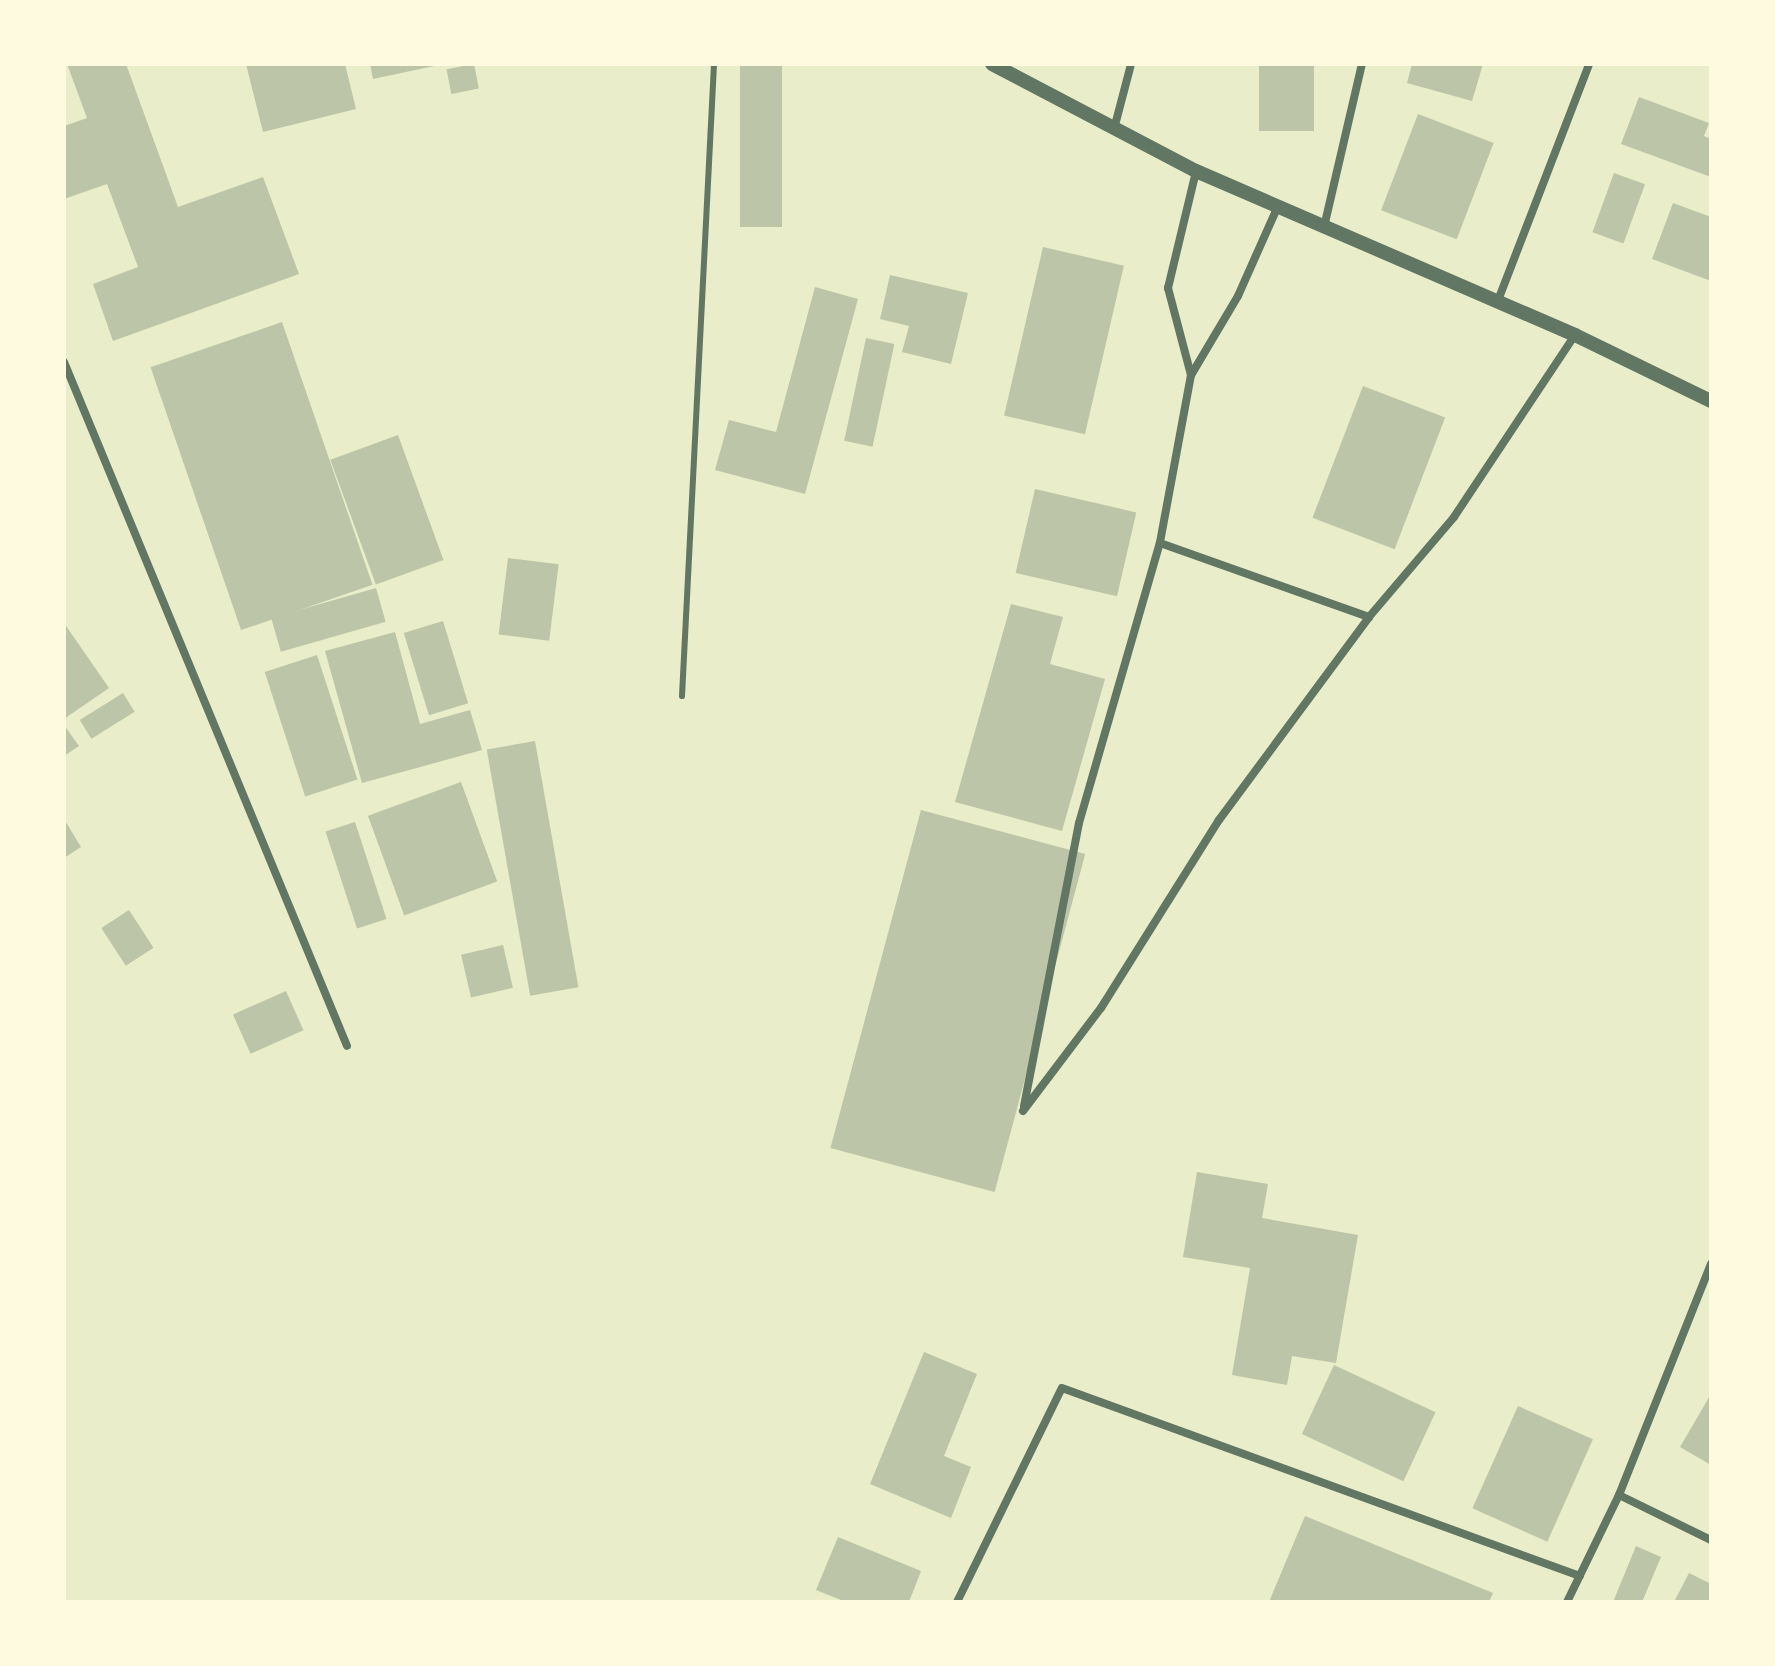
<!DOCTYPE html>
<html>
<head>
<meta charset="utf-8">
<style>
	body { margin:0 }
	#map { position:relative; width:1775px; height:1666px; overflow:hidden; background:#e9edc9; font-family:Cabin,sans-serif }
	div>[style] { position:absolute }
	.building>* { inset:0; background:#bcc5a7; transform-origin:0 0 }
	.service>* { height:6px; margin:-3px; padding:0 3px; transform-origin:3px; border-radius:3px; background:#617663 }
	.minor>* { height:8px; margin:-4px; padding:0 4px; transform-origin:4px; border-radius:4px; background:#617663 }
	.tertiary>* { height:14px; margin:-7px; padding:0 7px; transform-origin:7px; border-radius:7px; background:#617663 }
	span { translate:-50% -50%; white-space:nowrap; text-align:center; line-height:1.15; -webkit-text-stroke:6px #fefae0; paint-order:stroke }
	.frame { position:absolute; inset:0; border:66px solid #fefae0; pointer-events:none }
</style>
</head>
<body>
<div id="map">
	<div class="building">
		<div style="clip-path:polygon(67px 64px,126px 64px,178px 207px,263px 177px,299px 274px,113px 341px,93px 284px,138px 267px,107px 184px,64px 199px,64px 126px,87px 118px)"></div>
		<div style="clip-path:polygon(246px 64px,345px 64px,356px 109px,263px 132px)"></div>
		<div style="clip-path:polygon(370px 64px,439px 64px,439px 65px,373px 79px)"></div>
		<div style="left:474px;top:64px;width:25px;height:28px;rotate:79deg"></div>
		<div style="left:740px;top:64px;width:42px;height:163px"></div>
		<div style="left:1259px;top:64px;width:55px;height:67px"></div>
		<div style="clip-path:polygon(1412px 64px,1483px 64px,1472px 101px,1407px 83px)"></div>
		<div style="clip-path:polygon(1639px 97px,1709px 123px,1704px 136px,1711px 139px,1711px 177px,1621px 144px)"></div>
		<div style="left:1418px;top:114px;width:81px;height:103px;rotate:21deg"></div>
		<div style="left:1614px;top:173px;width:33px;height:63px;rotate:20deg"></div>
		<div style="clip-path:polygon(1673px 203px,1711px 217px,1711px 281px,1652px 259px)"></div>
		<div style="left:1043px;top:247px;width:83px;height:173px;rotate:13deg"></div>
		<div style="clip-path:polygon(890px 275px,968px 293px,951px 364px,902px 352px,909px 326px,880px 319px)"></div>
		<div style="clip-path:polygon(815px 287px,858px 299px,805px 494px,715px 470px,729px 420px,776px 432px)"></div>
		<div style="left:282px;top:322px;width:278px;height:139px;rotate:71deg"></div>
		<div style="left:866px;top:338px;width:29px;height:105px;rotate:12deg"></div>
		<div style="left:1363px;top:386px;width:88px;height:141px;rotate:21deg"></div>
		<div style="left:398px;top:435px;width:133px;height:72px;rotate:70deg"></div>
		<div style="left:1035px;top:489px;width:104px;height:86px;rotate:13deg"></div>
		<div style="left:508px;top:558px;width:51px;height:77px;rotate:7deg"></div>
		<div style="left:376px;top:588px;width:35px;height:109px;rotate:74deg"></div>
		<div style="clip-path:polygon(1011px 604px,1063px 617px,1050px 664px,1105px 679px,1062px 831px,955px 802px)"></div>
		<div style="left:443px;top:621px;width:86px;height:41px;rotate:73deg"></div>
		<div style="clip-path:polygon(64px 623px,109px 688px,64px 719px)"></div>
		<div style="clip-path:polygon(395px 632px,420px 724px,470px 710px,482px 750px,362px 783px,325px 651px)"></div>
		<div style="left:317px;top:655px;width:131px;height:55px;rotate:72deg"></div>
		<div style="left:123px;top:693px;width:22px;height:51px;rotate:58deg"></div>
		<div style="clip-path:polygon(64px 725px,79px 746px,64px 756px)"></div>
		<div style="left:535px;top:741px;width:250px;height:49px;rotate:80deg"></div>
		<div style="left:461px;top:782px;width:106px;height:99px;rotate:70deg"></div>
		<div style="left:921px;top:810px;width:170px;height:350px;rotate:15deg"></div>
		<div style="clip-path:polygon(64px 819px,81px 847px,64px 858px)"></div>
		<div style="left:355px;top:822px;width:102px;height:31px;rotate:72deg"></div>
		<div style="left:129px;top:910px;width:45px;height:33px;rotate:57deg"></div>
		<div style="left:503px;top:945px;width:44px;height:43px;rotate:77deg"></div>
		<div style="left:286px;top:991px;width:43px;height:58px;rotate:66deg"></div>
		<div style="clip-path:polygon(1197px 1172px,1268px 1184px,1262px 1218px,1358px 1235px,1336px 1363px,1292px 1356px,1287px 1385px,1232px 1375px,1250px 1268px,1183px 1257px)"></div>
		<div style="clip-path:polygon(924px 1352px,977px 1374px,944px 1456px,971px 1467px,951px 1518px,870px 1484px)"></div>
		<div style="left:1334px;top:1365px;width:112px;height:76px;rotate:25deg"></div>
		<div style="clip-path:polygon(1711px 1394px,1711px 1465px,1680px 1447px)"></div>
		<div style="left:1518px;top:1406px;width:82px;height:112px;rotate:24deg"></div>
		<div style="clip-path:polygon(1305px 1516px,1493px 1593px,1489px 1602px,1269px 1602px)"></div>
		<div style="clip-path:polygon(838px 1537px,921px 1571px,909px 1602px,846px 1602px,816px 1590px)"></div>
		<div style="clip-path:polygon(1636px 1546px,1661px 1557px,1642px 1602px,1613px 1602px)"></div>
		<div style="clip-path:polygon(1689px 1573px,1711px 1584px,1711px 1602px,1674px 1602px)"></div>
	</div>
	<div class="service">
		<div style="left:682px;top:696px;width:633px;rotate:-87.1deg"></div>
	</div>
	<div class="minor">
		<div style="left:1114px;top:129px;width:67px;rotate:-75.3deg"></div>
		<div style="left:1278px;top:206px;width:98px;rotate:114deg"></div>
		<div style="left:1238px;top:296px;width:92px;rotate:120.7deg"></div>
		<div style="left:1191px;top:375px;width:171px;rotate:100.5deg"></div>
		<div style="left:1160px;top:543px;width:222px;rotate:19.5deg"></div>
		<div style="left:1324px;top:227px;width:167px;rotate:-76.9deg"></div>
		<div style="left:1497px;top:303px;width:256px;rotate:-68.9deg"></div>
		<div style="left:64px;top:362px;width:740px;rotate:67.52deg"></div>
		<div style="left:1191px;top:375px;width:90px;rotate:-104.8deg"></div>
		<div style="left:1168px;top:288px;width:120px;rotate:-76.5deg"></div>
		<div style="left:1024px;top:1106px;width:288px;rotate:-79deg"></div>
		<div style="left:1079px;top:823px;width:291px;rotate:-73.9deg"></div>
		<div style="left:1023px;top:1111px;width:129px;rotate:-52.9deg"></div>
		<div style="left:1101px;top:1008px;width:222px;rotate:-57.9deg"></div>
		<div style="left:1219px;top:820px;width:252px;rotate:-53.5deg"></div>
		<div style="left:1369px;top:617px;width:131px;rotate:-49.6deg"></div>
		<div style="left:1454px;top:517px;width:219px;rotate:-56.4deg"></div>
		<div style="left:1619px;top:1495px;width:102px;rotate:26.1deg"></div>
		<div style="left:957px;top:1602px;width:238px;rotate:-63.9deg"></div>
		<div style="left:1062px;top:1388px;width:551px;rotate:19.95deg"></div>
		<div style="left:1567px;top:1602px;width:119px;rotate:-64.1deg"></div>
		<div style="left:1619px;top:1495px;width:249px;rotate:-68.3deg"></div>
	</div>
	<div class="tertiary">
		<div style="left:992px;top:64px;width:230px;rotate:27.7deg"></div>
		<div style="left:1196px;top:171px;width:413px;rotate:23.4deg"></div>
		<div style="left:1575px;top:335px;width:151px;rotate:25.9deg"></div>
	</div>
	<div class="frame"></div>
</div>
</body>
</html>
